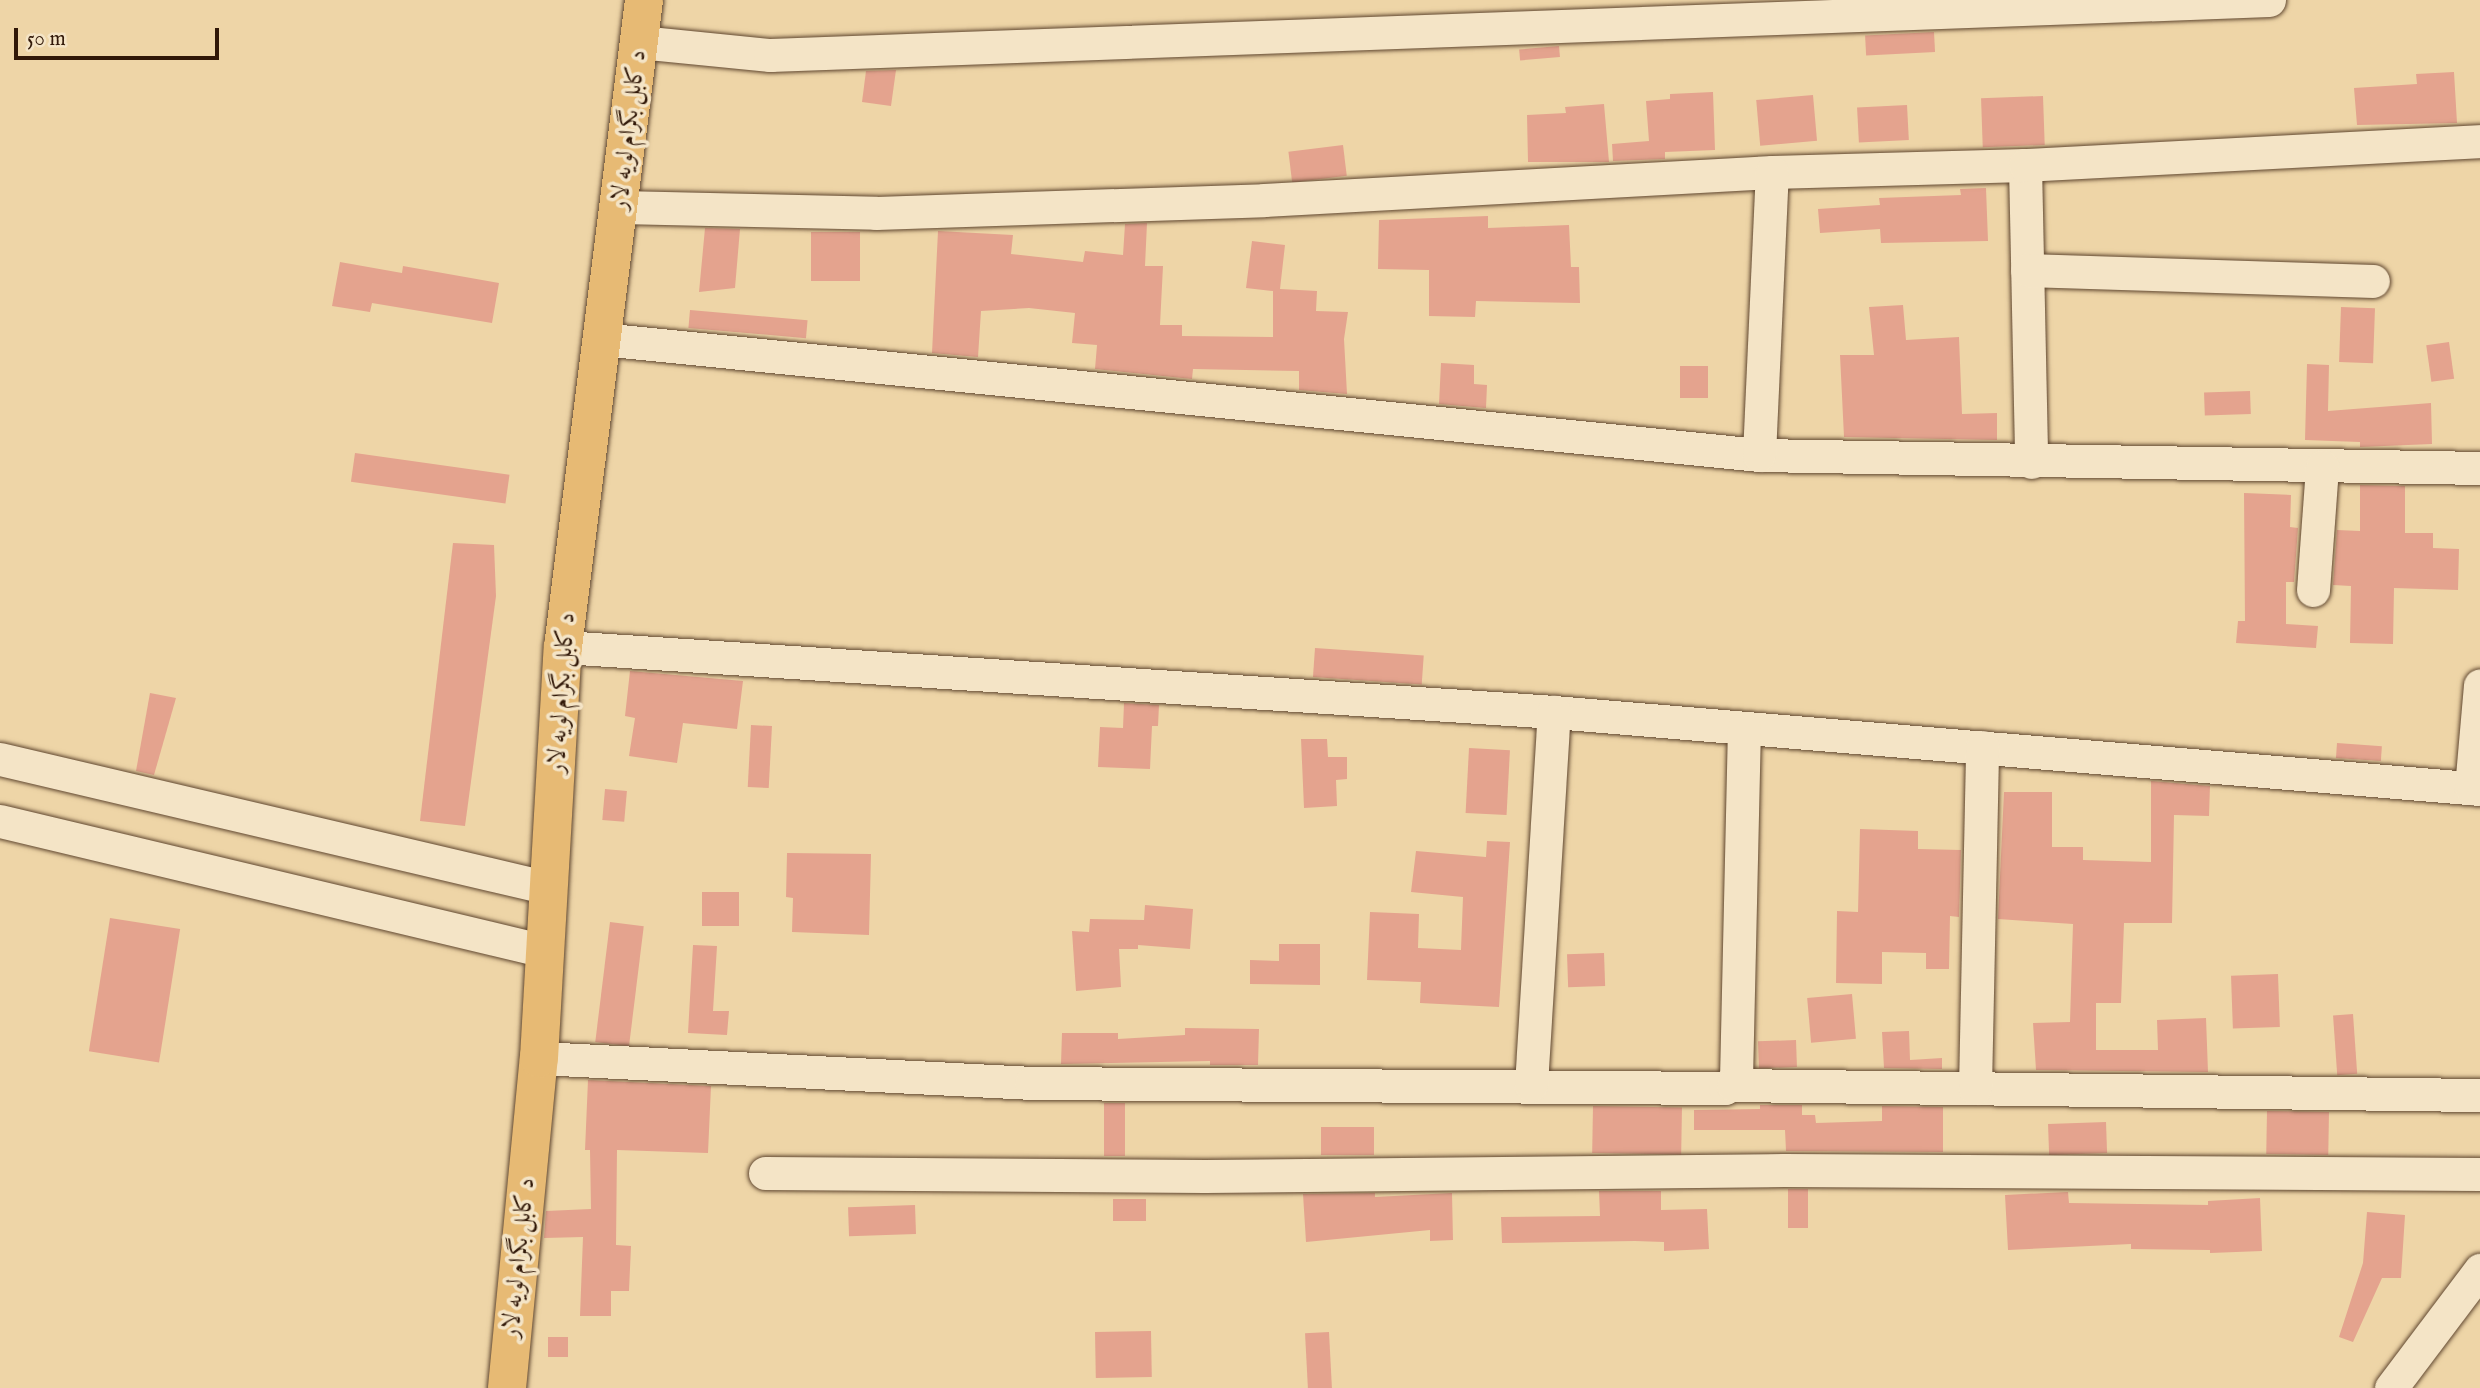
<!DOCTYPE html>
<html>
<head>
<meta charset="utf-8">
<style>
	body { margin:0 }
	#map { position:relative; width:2480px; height:1388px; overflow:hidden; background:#eed5a7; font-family:"IM FELL English",Amiri,serif }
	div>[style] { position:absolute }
	.building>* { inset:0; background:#e4a38e; transform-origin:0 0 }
	.roads { filter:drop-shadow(0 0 2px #604730) drop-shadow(0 0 2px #604730) }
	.street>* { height:33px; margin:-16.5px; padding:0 16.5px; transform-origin:16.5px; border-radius:16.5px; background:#f4e4c6 }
	.highway>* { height:38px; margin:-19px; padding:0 19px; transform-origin:19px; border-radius:19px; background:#e7ba74 }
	span { translate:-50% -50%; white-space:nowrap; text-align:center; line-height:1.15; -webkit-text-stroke:7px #f4e4c6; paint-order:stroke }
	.street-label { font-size:24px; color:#311808 }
	.scale { position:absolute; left:14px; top:28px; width:205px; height:32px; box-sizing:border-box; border:4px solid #311808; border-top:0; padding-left:9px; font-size:21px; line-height:24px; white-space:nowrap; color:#311808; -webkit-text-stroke:5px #f4e4c6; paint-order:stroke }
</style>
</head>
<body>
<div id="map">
	<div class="building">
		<div style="left:1934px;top:32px;width:20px;height:69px;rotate:87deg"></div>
		<div style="left:1559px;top:46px;width:11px;height:40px;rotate:85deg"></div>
		<div style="clip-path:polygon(896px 70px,891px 106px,862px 102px,866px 71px)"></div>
		<div style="clip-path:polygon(2454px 72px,2457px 123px,2357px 125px,2354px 88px,2417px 84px,2416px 74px)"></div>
		<div style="clip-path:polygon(1713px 92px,1715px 150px,1665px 152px,1665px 159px,1613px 161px,1612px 144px,1649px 141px,1646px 101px,1670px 99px,1670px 94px)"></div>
		<div style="left:1813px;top:95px;width:46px;height:57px;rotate:85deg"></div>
		<div style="left:2043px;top:96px;width:49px;height:62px;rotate:88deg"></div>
		<div style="clip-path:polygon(1604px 104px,1609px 162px,1528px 162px,1527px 115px,1566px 113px,1565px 107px)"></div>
		<div style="left:1907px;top:105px;width:35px;height:50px;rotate:87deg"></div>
		<div style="left:1343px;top:145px;width:31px;height:55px;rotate:83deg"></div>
		<div style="clip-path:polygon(1986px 188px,1988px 241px,1881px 243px,1880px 229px,1820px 233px,1818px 209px,1880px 205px,1879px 198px,1961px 195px,1960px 189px)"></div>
		<div style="clip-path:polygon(1488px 216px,1488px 228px,1569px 225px,1571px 267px,1579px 267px,1580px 303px,1476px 301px,1475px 317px,1429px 316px,1429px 270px,1378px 269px,1379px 220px)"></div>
		<div style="clip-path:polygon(1147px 223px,1145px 266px,1163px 266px,1160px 325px,1182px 325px,1182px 336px,1273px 337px,1273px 291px,1246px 288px,1252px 241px,1285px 245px,1280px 289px,1317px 291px,1316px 311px,1348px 312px,1344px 339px,1347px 394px,1299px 390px,1299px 371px,1193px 369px,1192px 379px,1095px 369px,1097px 345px,1072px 343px,1075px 313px,1029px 308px,981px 311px,978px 357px,932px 353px,938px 231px,1013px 235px,1011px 254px,1083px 262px,1085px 251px,1123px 255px,1125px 224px)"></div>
		<div style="clip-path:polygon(705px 228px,740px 229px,735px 288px,699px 292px)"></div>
		<div style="left:811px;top:232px;width:49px;height:49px"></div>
		<div style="clip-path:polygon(340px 262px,402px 273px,403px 266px,499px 283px,492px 323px,372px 303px,370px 312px,332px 306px)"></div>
		<div style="clip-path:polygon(1903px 305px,1906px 340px,1959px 337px,1962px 414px,1997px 413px,1997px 440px,1844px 437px,1840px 355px,1874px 355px,1869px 307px)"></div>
		<div style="left:2341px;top:307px;width:34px;height:55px;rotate:2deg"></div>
		<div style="left:690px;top:310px;width:118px;height:18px;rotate:5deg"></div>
		<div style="left:2449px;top:342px;width:37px;height:23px;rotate:82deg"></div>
		<div style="clip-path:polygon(1441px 363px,1474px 365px,1474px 384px,1487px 385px,1486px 408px,1439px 404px)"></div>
		<div style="clip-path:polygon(2307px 364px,2329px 365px,2328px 411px,2431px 403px,2432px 444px,2360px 447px,2360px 442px,2305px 440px)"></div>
		<div style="left:1680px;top:366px;width:28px;height:32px"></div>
		<div style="left:2250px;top:391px;width:23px;height:46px;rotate:88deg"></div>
		<div style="left:355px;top:453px;width:156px;height:29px;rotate:8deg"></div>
		<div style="clip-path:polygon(2360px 485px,2405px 486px,2405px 533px,2433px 533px,2433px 548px,2459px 549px,2458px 590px,2394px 588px,2393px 644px,2350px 643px,2351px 586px,2333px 585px,2337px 530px,2360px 531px)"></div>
		<div style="clip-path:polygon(2244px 493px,2291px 495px,2290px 527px,2298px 528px,2294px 582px,2286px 582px,2286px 624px,2318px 626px,2316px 648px,2236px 643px,2238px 621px,2245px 621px)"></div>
		<div style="clip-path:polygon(453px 543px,494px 545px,496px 596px,465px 826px,420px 821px)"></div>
		<div style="left:1315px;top:648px;width:109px;height:29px;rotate:4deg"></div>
		<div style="clip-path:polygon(630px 671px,743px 681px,737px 729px,683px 723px,677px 763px,629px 756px,635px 718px,625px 716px)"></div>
		<div style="clip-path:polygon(150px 693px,176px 698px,154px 775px,136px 771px)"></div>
		<div style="clip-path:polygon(1124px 703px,1159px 705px,1158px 726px,1152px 726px,1150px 769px,1098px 767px,1100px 727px,1123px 728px)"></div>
		<div style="left:751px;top:725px;width:21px;height:62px;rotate:3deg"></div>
		<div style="clip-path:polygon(1301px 739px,1327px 739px,1328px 757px,1347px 757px,1347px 779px,1336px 780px,1337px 806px,1304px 808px)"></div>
		<div style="left:2337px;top:743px;width:45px;height:15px;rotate:4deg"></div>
		<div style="left:1469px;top:748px;width:41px;height:65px;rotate:3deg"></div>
		<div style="clip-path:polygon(2151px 781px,2210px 786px,2209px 816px,2174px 815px,2172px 923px,2124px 923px,2121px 1003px,2096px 1003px,2096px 1050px,2158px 1050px,2157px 1020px,2206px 1018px,2208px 1072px,2036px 1070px,2033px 1023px,2070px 1022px,2073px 924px,1998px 919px,2004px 792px,2052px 792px,2052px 847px,2083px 847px,2083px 860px,2151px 862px)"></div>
		<div style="left:605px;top:789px;width:22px;height:31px;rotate:5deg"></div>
		<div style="clip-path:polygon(1860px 829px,1918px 831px,1918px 849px,1961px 850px,1959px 917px,1950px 916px,1949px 969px,1926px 969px,1926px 953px,1882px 952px,1882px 984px,1836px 983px,1837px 911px,1858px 912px)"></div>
		<div style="clip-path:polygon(1487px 841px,1510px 842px,1499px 1007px,1420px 1003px,1421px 982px,1367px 980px,1370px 912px,1419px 914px,1418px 948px,1461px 950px,1463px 897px,1411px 892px,1416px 851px,1486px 857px)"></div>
		<div style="clip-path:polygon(787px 853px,871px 854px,869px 935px,792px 932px,793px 898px,786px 897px)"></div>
		<div style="left:702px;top:892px;width:37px;height:34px"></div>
		<div style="clip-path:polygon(1145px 905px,1193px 909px,1190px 949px,1138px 945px,1138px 949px,1119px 949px,1121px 987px,1076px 991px,1072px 931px,1089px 932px,1090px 919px,1144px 920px)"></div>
		<div style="left:110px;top:918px;width:71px;height:135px;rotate:9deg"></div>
		<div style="left:610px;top:922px;width:34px;height:121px;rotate:7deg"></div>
		<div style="clip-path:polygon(1279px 944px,1320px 944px,1320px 985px,1250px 984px,1250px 960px,1279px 961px)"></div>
		<div style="clip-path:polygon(693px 945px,717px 946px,713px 1011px,729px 1011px,727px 1035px,688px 1033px)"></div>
		<div style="left:1604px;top:953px;width:33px;height:37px;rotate:88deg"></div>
		<div style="left:2278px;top:974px;width:53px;height:47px;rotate:88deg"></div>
		<div style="left:1852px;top:994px;width:45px;height:45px;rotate:85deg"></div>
		<div style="left:2353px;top:1014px;width:60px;height:20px;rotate:86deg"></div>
		<div style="clip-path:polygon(1185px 1028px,1259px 1029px,1258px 1065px,1210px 1065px,1210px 1061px,1061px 1064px,1062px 1033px,1118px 1033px,1118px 1039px,1185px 1035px)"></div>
		<div style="clip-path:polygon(1909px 1031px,1910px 1060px,1942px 1058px,1942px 1069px,1884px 1068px,1882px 1032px)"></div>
		<div style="left:1796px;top:1040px;width:27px;height:38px;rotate:88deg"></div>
		<div style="clip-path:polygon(588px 1080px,711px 1086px,708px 1153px,617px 1150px,616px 1245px,631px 1246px,629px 1291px,611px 1291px,611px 1316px,580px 1316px,583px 1237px,544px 1238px,546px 1211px,591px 1209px,590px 1150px,585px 1150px)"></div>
		<div style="left:1104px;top:1103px;width:21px;height:53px"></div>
		<div style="clip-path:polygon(1760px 1105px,1802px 1105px,1802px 1115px,1815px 1115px,1816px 1123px,1882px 1121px,1882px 1106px,1943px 1107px,1943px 1152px,1786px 1151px,1785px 1130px,1694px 1130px,1694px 1110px,1760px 1109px)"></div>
		<div style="left:1593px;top:1106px;width:89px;height:47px;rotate:1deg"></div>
		<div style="left:2267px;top:1111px;width:62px;height:43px;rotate:1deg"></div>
		<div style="left:2106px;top:1122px;width:31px;height:58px;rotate:88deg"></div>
		<div style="left:1374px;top:1127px;width:28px;height:53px;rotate:90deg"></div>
		<div style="left:1788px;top:1189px;width:20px;height:39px"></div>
		<div style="clip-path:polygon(1599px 1191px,1661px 1191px,1661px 1210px,1707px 1209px,1709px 1249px,1664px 1251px,1664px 1242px,1635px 1241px,1502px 1243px,1501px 1217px,1600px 1216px)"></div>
		<div style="clip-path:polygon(2068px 1192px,2069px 1203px,2208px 1205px,2208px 1201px,2260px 1198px,2262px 1251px,2210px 1253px,2210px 1250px,2131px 1249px,2131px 1244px,2008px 1250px,2005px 1195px)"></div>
		<div style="clip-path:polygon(1375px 1193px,1375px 1197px,1452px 1193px,1453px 1240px,1430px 1241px,1430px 1230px,1306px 1242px,1303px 1194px)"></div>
		<div style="left:1113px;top:1199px;width:33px;height:22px"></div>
		<div style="left:915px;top:1205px;width:29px;height:67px;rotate:88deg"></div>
		<div style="clip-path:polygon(2367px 1212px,2405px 1215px,2401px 1278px,2382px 1278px,2353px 1342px,2339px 1337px,2363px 1263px)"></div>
		<div style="left:1151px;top:1331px;width:46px;height:56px;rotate:89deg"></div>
		<div style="left:1329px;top:1332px;width:56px;height:24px;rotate:87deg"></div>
		<div style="left:548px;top:1337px;width:20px;height:20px"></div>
	</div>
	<div class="roads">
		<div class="street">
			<div style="left:639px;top:42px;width:132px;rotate:5.7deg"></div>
			<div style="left:770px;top:55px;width:1500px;rotate:-2.1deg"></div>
			<div style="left:2025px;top:165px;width:297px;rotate:88.8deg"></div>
			<div style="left:620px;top:207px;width:256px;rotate:1.3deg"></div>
			<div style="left:876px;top:213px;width:388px;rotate:-1.9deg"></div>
			<div style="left:1264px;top:200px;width:509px;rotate:-3.15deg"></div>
			<div style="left:1772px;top:172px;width:253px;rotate:-1.6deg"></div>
			<div style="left:2025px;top:165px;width:456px;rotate:-3deg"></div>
			<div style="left:2027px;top:270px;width:346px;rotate:1.8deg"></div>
			<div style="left:601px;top:339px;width:1164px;rotate:5.72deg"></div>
			<div style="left:1759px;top:455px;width:721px;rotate:1.03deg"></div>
			<div style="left:1759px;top:455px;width:283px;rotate:-87.4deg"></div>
			<div style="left:2313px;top:590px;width:124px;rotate:-85.8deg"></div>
			<div style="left:563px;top:647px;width:993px;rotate:3.75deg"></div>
			<div style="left:1554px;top:712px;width:929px;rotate:4.75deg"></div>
			<div style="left:0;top:759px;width:564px;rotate:13.22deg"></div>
			<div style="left:2471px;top:788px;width:103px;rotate:-85deg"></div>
			<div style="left:0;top:821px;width:560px;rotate:13.42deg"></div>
			<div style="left:539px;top:1058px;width:493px;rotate:2.9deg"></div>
			<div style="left:1031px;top:1083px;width:694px;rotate:0.41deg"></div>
			<div style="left:1725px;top:1088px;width:14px;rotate:-39deg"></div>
			<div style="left:1736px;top:1079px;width:351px;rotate:-88.7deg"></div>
			<div style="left:1531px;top:1085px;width:374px;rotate:-86.5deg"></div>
			<div style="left:1733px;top:1085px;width:747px;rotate:0.77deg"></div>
			<div style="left:1975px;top:1088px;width:341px;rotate:-88.8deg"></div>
			<div style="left:765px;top:1173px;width:440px;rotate:0.4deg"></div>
			<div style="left:1205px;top:1176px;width:579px;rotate:-0.59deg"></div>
			<div style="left:1784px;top:1170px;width:696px;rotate:0.33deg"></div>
			<div style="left:2391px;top:1388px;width:148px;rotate:-53deg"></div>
		</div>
		<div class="highway">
			<div style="left:507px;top:1388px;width:332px;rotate:-84.5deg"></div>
			<div style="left:539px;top:1058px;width:412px;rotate:-86.7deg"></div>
			<div style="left:563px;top:647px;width:652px;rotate:-82.86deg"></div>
		</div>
	</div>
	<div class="street-label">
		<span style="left:629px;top:130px;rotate:-83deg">د کابل بگرام لویه لار</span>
		<span style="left:562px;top:693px;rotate:-86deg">د کابل بگرام لویه لار</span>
		<span style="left:519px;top:1258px;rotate:-84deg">د کابل بگرام لویه لار</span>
	</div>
	<div class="scale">50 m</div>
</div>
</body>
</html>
